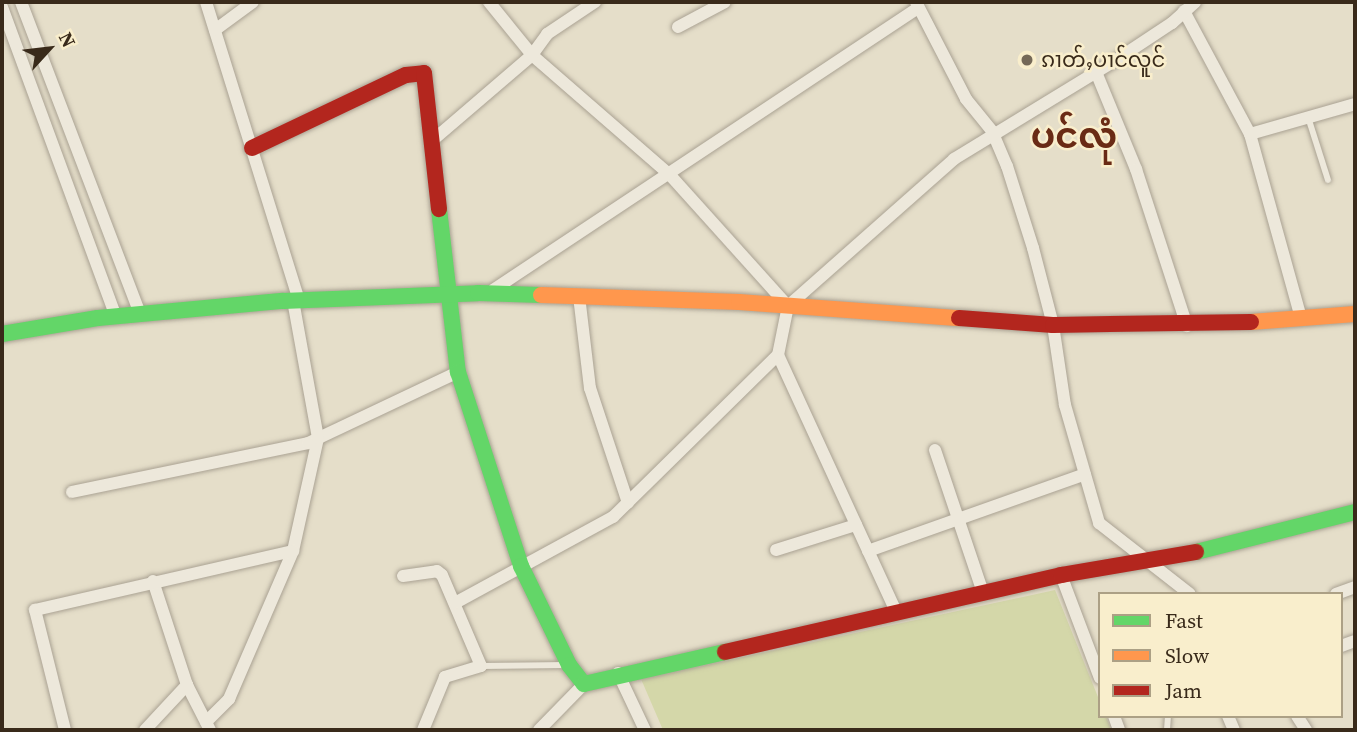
<!DOCTYPE html>
<html>
<head>
<meta charset="utf-8">
<style>
	body { margin:0 }
	#map { position:relative; width:1357px; height:732px; overflow:hidden; background:#e5dec9; font-family:"Source Serif 4","Noto Sans Myanmar",serif }
	div>[style] { position:absolute }
	.green>* { inset:0; background:#d4d7a9 }
	.roads { filter:drop-shadow(0 0 2px #aaa293) drop-shadow(0 0 2px #aaa293) }
	.lane>* { height:6px; margin:-3px; padding:0 3px; transform-origin:3px; border-radius:3px; background:#ede8db }
	.street>* { height:12px; margin:-6px; padding:0 6px; transform-origin:6px; border-radius:6px; background:#ede8db }
	.fast>* { height:16px; margin:-8px; padding:0 8px; transform-origin:8px; border-radius:8px; background:#63d668 }
	.slow>* { height:16px; margin:-8px; padding:0 8px; transform-origin:8px; border-radius:8px; background:#ff974d }
	.jam>* { height:16px; margin:-8px; padding:0 8px; transform-origin:8px; border-radius:8px; background:#b3261e }
	.dots>* { width:19px; height:19px; translate:-50% -50%; box-sizing:border-box; border:4px solid #f9eecc; border-radius:50% }
	span { translate:-50% -50%; white-space:nowrap; text-align:center; line-height:1.15; -webkit-text-stroke:5px #f9eecc; paint-order:stroke }
	.poi-label { font-size:21px; color:#392a1a }
	.left { translate:0 -50%; text-align:left }
	.town-label { font-size:35px; color:#6a2b15; font-weight:700 }
	.frame { position:absolute; inset:0; border:4px solid #392a1a; pointer-events:none }
	.legend { position:absolute; left:1098px; top:592px; width:245px; height:126px; box-sizing:border-box; background:#f9eecc; border:2px solid #aca085; margin:0; padding:9px 12px; list-style:none; font-size:21px; color:#392a1a }
	.legend li { display:flex; align-items:center; gap:14px; height:35px }
	.legend b { width:35px; border:2px solid #aca085 }
	.north { position:absolute; left:14px; top:14px; width:70px; height:70px; -webkit-text-stroke:5px #f9eecc; paint-order:stroke; rotate:63deg; font-size:19px; font-weight:700; line-height:28px; text-align:center; color:#392a1a }
	.north::after { content:''; display:block; margin:auto; width:24px; height:32px; background:#392a1a; clip-path:polygon(50% 0,100% 100%,50% 72%,0 100%) }
</style>
</head>
<body>
<div id="map">
	<div class="green">
		<div style="clip-path:polygon(1055px 590px,1100px 702px,1100px 716px,1106px 716px,1111px 730px,663px 730px,641px 679px)"></div>
	</div>
	<div class="roads">
		<div class="lane">
			<div style="left:1308px;top:117px;width:66px;rotate:72.4deg"></div>
			<div style="left:481px;top:666px;width:86px;rotate:-0.7deg"></div>
			<div style="left:1167px;top:730px;width:14px;rotate:-86deg"></div>
		</div>
		<div class="street">
			<div style="left:21px;top:2px;width:334px;rotate:69.1deg"></div>
			<div style="left:206px;top:2px;width:313px;rotate:72.7deg"></div>
			<div style="left:489px;top:2px;width:68px;rotate:50.9deg"></div>
			<div style="left:532px;top:55px;width:181px;rotate:41deg"></div>
			<div style="left:669px;top:174px;width:173px;rotate:48deg"></div>
			<div style="left:916px;top:2px;width:109px;rotate:62.7deg"></div>
			<div style="left:966px;top:99px;width:41px;rotate:50.9deg"></div>
			<div style="left:992px;top:131px;width:38px;rotate:67deg"></div>
			<div style="left:1007px;top:166px;width:86px;rotate:72.4deg"></div>
			<div style="left:1033px;top:248px;width:80px;rotate:75.4deg"></div>
			<div style="left:1053px;top:325px;width:81px;rotate:81.5deg"></div>
			<div style="left:1065px;top:405px;width:123px;rotate:73.9deg"></div>
			<div style="left:1099px;top:523px;width:115px;rotate:38deg"></div>
			<div style="left:2px;top:7px;width:330px;rotate:69.8deg"></div>
			<div style="left:1184px;top:11px;width:140px;rotate:61.8deg"></div>
			<div style="left:1250px;top:134px;width:191px;rotate:74.5deg"></div>
			<div style="left:678px;top:27px;width:53px;rotate:-28deg"></div>
			<div style="left:215px;top:30px;width:47px;rotate:-36.4deg"></div>
			<div style="left:1096px;top:72px;width:105px;rotate:67.6deg"></div>
			<div style="left:1136px;top:169px;width:165px;rotate:72deg"></div>
			<div style="left:1250px;top:134px;width:109px;rotate:-15.9deg"></div>
			<div style="left:433px;top:140px;width:130px;rotate:-40.6deg"></div>
			<div style="left:532px;top:55px;width:26px;rotate:-54deg"></div>
			<div style="left:547px;top:34px;width:58px;rotate:-33.7deg"></div>
			<div style="left:493px;top:290px;width:510px;rotate:-33.57deg"></div>
			<div style="left:579px;top:296px;width:93px;rotate:83.2deg"></div>
			<div style="left:590px;top:388px;width:121px;rotate:71.7deg"></div>
			<div style="left:778px;top:355px;width:283px;rotate:65.3deg"></div>
			<div style="left:935px;top:450px;width:151px;rotate:71.4deg"></div>
			<div style="left:72px;top:492px;width:241px;rotate:-11.7deg"></div>
			<div style="left:308px;top:443px;width:166px;rotate:-25.3deg"></div>
			<div style="left:776px;top:550px;width:84px;rotate:-17.4deg"></div>
			<div style="left:868px;top:551px;width:230px;rotate:-19.5deg"></div>
			<div style="left:1061px;top:575px;width:110px;rotate:69.3deg"></div>
			<div style="left:403px;top:576px;width:34px;rotate:-8deg"></div>
			<div style="left:437px;top:571px;width:6px;rotate:39deg"></div>
			<div style="left:442px;top:575px;width:99px;rotate:66.8deg"></div>
			<div style="left:481px;top:666px;width:38px;rotate:163deg"></div>
			<div style="left:445px;top:677px;width:57px;rotate:112.5deg"></div>
			<div style="left:153px;top:581px;width:109px;rotate:71.9deg"></div>
			<div style="left:187px;top:685px;width:51px;rotate:62.9deg"></div>
			<div style="left:1336px;top:594px;width:20px;rotate:-20deg"></div>
			<div style="left:455px;top:603px;width:180px;rotate:-28.6deg"></div>
			<div style="left:613px;top:517px;width:231px;rotate:-44.5deg"></div>
			<div style="left:778px;top:355px;width:50px;rotate:-78.5deg"></div>
			<div style="left:788px;top:306px;width:222px;rotate:-41.5deg"></div>
			<div style="left:954px;top:159px;width:186px;rotate:-31.4deg"></div>
			<div style="left:1113px;top:62px;width:71px;rotate:-33.5deg"></div>
			<div style="left:1172px;top:23px;width:31px;rotate:-42deg"></div>
			<div style="left:1341px;top:646px;width:15px;rotate:-20deg"></div>
			<div style="left:618px;top:673px;width:63px;rotate:64.7deg"></div>
			<div style="left:1114px;top:716px;width:15px;rotate:70deg"></div>
			<div style="left:1228px;top:716px;width:15px;rotate:67deg"></div>
			<div style="left:1297px;top:716px;width:17px;rotate:57deg"></div>
			<div style="left:206px;top:722px;width:33px;rotate:-45deg"></div>
			<div style="left:229px;top:699px;width:161px;rotate:-66.6deg"></div>
			<div style="left:293px;top:551px;width:116px;rotate:-77.5deg"></div>
			<div style="left:318px;top:438px;width:139px;rotate:-100.3deg"></div>
			<div style="left:65px;top:730px;width:124px;rotate:-104deg"></div>
			<div style="left:35px;top:610px;width:265px;rotate:-12.9deg"></div>
			<div style="left:145px;top:730px;width:62px;rotate:-47deg"></div>
			<div style="left:539px;top:730px;width:64px;rotate:-45.6deg"></div>
		</div>
		<div class="fast">
			<div style="left:439px;top:209px;width:164px;rotate:83.4deg"></div>
			<div style="left:458px;top:372px;width:204px;rotate:72deg"></div>
			<div style="left:521px;top:566px;width:110px;rotate:64.1deg"></div>
			<div style="left:569px;top:665px;width:24px;rotate:52deg"></div>
			<div style="left:584px;top:684px;width:145px;rotate:-12.8deg"></div>
			<div style="left:2px;top:334px;width:97px;rotate:-9.5deg"></div>
			<div style="left:98px;top:318px;width:186px;rotate:-5.3deg"></div>
			<div style="left:283px;top:301px;width:195px;rotate:-2.3deg"></div>
			<div style="left:478px;top:293px;width:63px;rotate:1.8deg"></div>
			<div style="left:1196px;top:552px;width:164px;rotate:-14.1deg"></div>
		</div>
		<div class="slow">
			<div style="left:541px;top:295px;width:198px;rotate:2deg"></div>
			<div style="left:739px;top:302px;width:221px;rotate:4.2deg"></div>
			<div style="left:1251px;top:322px;width:104px;rotate:-4.4deg"></div>
		</div>
		<div class="jam">
			<div style="left:252px;top:148px;width:170px;rotate:-25.4deg"></div>
			<div style="left:406px;top:75px;width:18px;rotate:-6deg"></div>
			<div style="left:424px;top:73px;width:137px;rotate:83.7deg"></div>
			<div style="left:959px;top:318px;width:94px;rotate:4.3deg"></div>
			<div style="left:1053px;top:325px;width:198px;rotate:-0.9deg"></div>
			<div style="left:725px;top:652px;width:345px;rotate:-12.9deg"></div>
			<div style="left:1061px;top:575px;width:137px;rotate:-9.7deg"></div>
		</div>
	</div>
	<div class="dots">
		<div style="left:1027px;top:60px;background:#756957"></div>
	</div>
	<div class="poi-label">
		<span class="left" style="left:1041px;top:60px">ၵၢတ်ႇပၢင်လူင်</span>
	</div>
	<div class="town-label">
		<span style="left:1074px;top:136px">ပင်လုံ</span>
	</div>
	<div class="frame"></div>
	<ul class="legend">
	<li><b style="height:9px;background:#63d668"></b>Fast</li>
	<li><b style="height:9px;background:#ff974d"></b>Slow</li>
	<li><b style="height:9px;background:#b3261e"></b>Jam</li>
	</ul>
	<div class="north">N</div>
</div>
</body>
</html>
